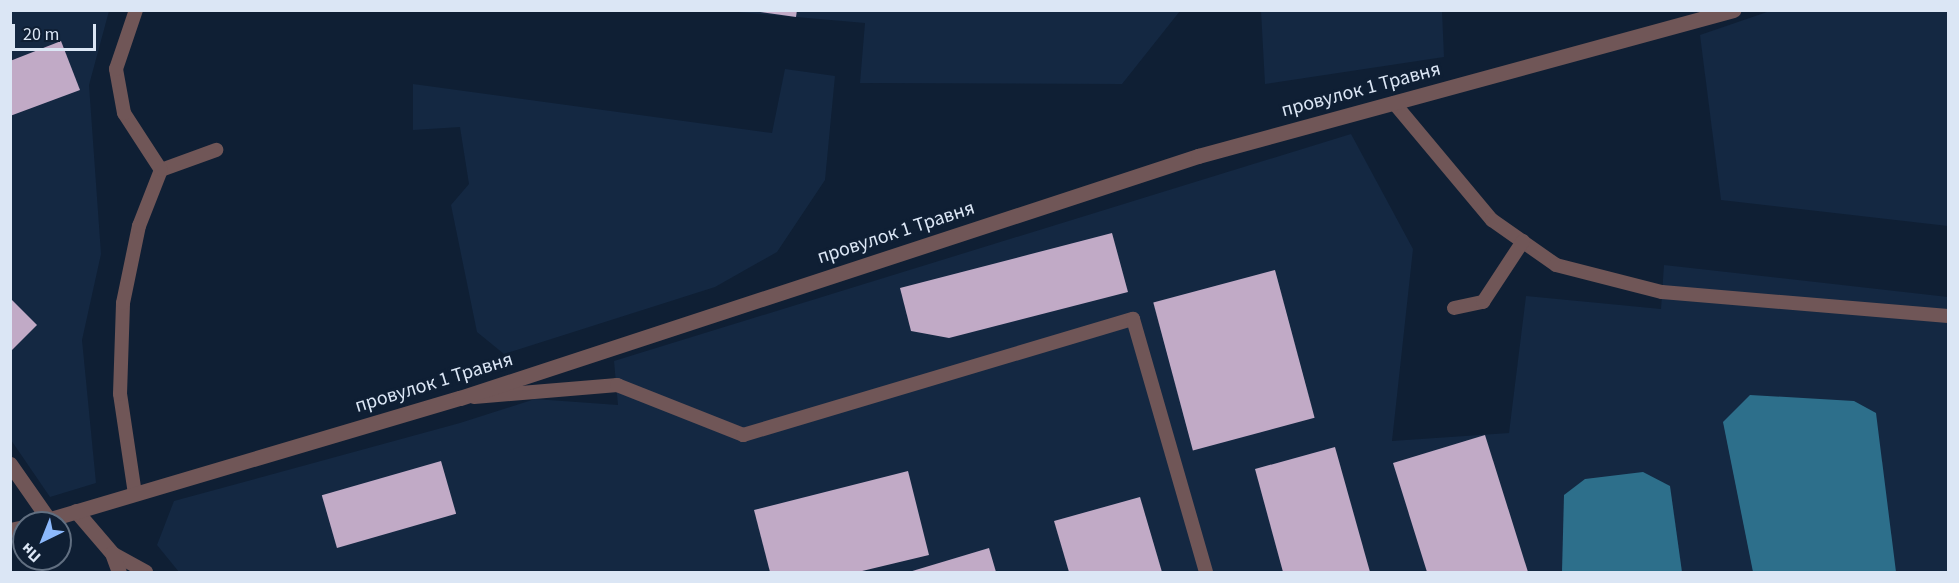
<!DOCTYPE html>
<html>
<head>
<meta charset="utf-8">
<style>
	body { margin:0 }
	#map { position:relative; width:1959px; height:583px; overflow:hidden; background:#0f1f34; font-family:"Source Sans 3",sans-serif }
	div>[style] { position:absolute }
	.built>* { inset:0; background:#142842 }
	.water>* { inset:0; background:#2d6f8b }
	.building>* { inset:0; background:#c1aac6; transform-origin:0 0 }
	.service>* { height:14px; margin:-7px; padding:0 7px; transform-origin:7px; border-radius:7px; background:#705657 }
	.pedestrian>* { height:15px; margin:-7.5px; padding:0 7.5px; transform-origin:7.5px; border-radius:7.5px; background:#705657 }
	.minor>* { height:15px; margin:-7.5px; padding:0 7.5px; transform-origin:7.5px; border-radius:7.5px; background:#705657 }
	span { translate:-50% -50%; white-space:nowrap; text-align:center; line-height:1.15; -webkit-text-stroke:6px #0f1f34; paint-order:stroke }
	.street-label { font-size:20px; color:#dbe6f5 }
	.frame { position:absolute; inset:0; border:12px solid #dbe6f5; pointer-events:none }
	.north { position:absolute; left:12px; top:511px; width:60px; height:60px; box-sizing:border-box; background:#0f1f34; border:2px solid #616f81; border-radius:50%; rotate:223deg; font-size:16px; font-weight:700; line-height:24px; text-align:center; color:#dbe6f5 }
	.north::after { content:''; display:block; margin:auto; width:21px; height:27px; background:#8cb9fc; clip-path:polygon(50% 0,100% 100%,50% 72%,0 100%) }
	.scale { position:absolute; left:12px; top:24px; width:84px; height:27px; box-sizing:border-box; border:3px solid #dbe6f5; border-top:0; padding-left:8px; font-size:18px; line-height:21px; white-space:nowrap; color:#dbe6f5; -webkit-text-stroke:4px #0f1f34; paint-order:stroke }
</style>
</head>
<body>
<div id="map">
	<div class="built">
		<div style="clip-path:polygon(10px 11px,109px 11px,89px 85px,101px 254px,82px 340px,96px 483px,50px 497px,11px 440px)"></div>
		<div style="clip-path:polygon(726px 11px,1180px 11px,1122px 84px,860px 83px,865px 23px)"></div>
		<div style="clip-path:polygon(1261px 11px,1442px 11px,1444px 57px,1265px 84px)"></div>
		<div style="clip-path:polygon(1770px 11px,1948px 11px,1948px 226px,1721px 200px,1700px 35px)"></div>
		<div style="clip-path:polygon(785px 69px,835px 76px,825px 180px,777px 252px,715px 287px,504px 354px,477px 332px,451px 205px,469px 184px,460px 127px,413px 130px,413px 84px,772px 133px)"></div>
		<div style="clip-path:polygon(1351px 134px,1413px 249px,1392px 441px,1509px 433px,1526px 296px,1661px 309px,1664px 265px,1948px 297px,1948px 572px,179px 572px,157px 545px,174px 501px,460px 423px,535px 399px,618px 405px,614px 361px)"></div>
	</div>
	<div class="water">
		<div style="clip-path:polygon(1750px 395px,1854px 401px,1876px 413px,1896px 572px,1753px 572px,1723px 422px)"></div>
		<div style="clip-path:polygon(1643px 472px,1670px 486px,1682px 572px,1562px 572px,1564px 495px,1585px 479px)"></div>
	</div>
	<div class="building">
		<div style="clip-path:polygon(745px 10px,797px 10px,796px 17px)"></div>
		<div style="clip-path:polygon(61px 41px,80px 90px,10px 116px,10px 61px)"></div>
		<div style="clip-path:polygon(1112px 233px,1128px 292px,949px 338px,911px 331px,900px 288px)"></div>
		<div style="left:1275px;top:270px;width:153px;height:126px;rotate:75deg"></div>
		<div style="clip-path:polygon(10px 298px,37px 325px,10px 352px)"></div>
		<div style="clip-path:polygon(1485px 435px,1528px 572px,1427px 572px,1393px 463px)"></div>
		<div style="clip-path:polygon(1335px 447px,1370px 572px,1283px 572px,1255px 469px)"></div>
		<div style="left:441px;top:461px;width:55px;height:124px;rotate:74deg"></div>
		<div style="clip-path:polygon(908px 471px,929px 555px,858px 572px,770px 572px,754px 510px)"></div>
		<div style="clip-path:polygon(1140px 497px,1162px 572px,1069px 572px,1054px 521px)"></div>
		<div style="clip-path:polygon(989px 548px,996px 572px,909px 572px)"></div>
	</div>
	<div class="service">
		<div style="left:1394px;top:103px;width:153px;rotate:50.1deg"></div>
		<div style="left:1492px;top:220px;width:78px;rotate:35.1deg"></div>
		<div style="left:1556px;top:265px;width:109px;rotate:14.3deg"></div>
		<div style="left:1662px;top:292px;width:287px;rotate:4.8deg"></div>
		<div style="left:161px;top:170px;width:59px;rotate:-20deg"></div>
		<div style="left:1454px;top:308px;width:30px;rotate:-12deg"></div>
		<div style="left:1483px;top:302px;width:73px;rotate:-56.7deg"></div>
		<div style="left:474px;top:397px;width:144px;rotate:-4.8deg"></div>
		<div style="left:617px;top:385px;width:136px;rotate:21.6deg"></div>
		<div style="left:743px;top:435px;width:407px;rotate:-16.6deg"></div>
		<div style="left:1133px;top:319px;width:263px;rotate:73.9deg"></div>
		<div style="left:135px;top:494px;width:101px;rotate:-98.5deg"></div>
		<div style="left:120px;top:394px;width:91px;rotate:-88.1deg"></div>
		<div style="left:123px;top:303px;width:79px;rotate:-78.3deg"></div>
		<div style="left:139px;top:226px;width:60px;rotate:-68.6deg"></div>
		<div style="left:161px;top:170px;width:68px;rotate:-123deg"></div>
		<div style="left:124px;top:113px;width:45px;rotate:-100.3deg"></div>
		<div style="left:116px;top:69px;width:62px;rotate:-71.3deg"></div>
		<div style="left:112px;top:553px;width:39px;rotate:29deg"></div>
	</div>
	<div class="pedestrian">
		<div style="left:76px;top:511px;width:55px;rotate:49.4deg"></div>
		<div style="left:112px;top:553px;width:20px;rotate:70deg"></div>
	</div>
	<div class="minor">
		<div style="left:10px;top:464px;width:68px;rotate:55.1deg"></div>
		<div style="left:37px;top:523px;width:441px;rotate:-16.5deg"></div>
		<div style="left:460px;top:398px;width:777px;rotate:-18.16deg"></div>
		<div style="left:1198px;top:156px;width:555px;rotate:-15.26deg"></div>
		<div style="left:10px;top:530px;width:14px;rotate:-12deg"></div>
	</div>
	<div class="street-label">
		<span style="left:1361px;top:90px;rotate:-15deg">провулок 1 Травня</span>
		<span style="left:896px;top:233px;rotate:-18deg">провулок 1 Травня</span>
		<span style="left:434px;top:383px;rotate:-17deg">провулок 1 Травня</span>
	</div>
	<div class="frame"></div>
	<div class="north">Пн</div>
	<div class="scale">20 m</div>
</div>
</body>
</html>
